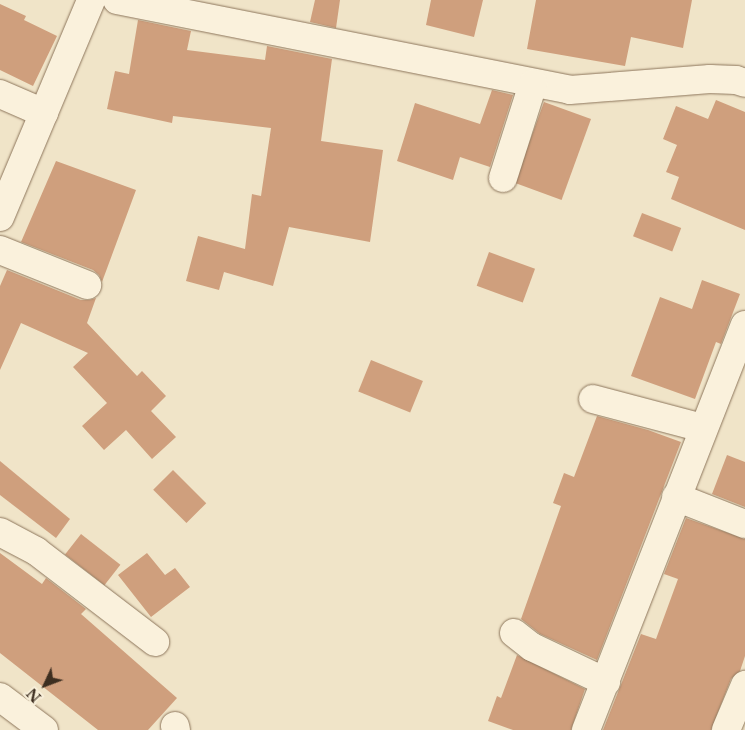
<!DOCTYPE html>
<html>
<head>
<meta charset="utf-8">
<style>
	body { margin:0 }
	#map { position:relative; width:745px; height:730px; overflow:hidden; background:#f0e4c8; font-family:"Libre Baskerville",serif }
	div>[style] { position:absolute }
	.building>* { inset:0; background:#cf9f7d; transform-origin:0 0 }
	.roads { filter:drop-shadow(0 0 1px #8d765c) drop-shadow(0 0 1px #8d765c) }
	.minor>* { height:28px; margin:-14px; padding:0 14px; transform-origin:14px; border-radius:14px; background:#faf1dc }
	span { translate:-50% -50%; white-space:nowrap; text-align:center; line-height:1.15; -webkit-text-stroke:4.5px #f7eed8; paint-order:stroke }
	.north { position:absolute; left:20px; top:660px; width:50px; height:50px; -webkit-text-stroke:4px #f7eed8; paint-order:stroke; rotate:227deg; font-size:14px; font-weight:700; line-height:20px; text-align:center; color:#3d2e20 }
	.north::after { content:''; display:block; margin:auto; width:18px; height:22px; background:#3d2e20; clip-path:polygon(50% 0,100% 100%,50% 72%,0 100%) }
</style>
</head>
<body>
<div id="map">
	<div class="building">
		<div style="clip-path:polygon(315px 0,340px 0,336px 28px,310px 22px)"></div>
		<div style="clip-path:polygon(431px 0,483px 0,474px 37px,426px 25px)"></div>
		<div style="clip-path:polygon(536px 0,692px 0,683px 48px,631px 37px,625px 66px,527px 49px)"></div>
		<div style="clip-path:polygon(0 4px,26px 16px,24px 20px,57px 36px,33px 86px,0 70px)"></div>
		<div style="clip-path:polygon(138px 20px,191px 31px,187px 50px,265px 60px,267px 46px,332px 59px,321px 141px,383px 150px,370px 242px,289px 227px,273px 286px,224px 272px,219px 290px,186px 281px,198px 236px,245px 249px,252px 194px,261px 196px,271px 128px,173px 116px,172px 123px,107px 109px,115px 71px,129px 74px)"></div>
		<div style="clip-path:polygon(492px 90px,513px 95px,490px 167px,460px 157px,453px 180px,397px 161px,415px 103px,480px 124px)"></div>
		<div style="clip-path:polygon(716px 100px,745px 112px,745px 230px,671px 199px,679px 177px,666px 172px,677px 145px,663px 139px,676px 106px,708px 119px)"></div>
		<div style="left:544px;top:102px;width:50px;height:86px;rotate:20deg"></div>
		<div style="clip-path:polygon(56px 161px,136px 190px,102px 282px,99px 275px,93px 270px,21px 242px)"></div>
		<div style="left:642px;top:213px;width:42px;height:25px;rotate:21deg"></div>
		<div style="left:489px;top:252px;width:49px;height:36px;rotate:20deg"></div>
		<div style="clip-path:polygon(7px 270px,81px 300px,89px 300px,96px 298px,87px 323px,137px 376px,142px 371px,166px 396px,151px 411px,176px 437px,152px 459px,126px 430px,104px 450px,82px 426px,107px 403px,73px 367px,88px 353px,21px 323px,0 370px,0 286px)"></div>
		<div style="clip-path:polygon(702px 280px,740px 294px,721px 344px,716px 342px,695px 399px,631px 376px,660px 297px,692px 309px)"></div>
		<div style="left:371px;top:360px;width:56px;height:34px;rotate:22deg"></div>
		<div style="clip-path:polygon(597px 416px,648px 430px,681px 442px,597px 660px,540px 634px,521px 619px,561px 506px,553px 503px,564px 473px,574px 477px)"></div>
		<div style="clip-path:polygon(727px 455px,745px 462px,745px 507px,712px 494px)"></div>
		<div style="clip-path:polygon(0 461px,70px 519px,56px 538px,0 495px)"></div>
		<div style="left:173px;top:470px;width:47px;height:28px;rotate:45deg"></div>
		<div style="clip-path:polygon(686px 518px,745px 539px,745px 656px,740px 671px,731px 679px,711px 730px,603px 730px,641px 634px,656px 639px,678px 579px,664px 574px)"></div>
		<div style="left:81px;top:534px;width:50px;height:26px;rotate:38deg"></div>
		<div style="clip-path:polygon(0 553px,42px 584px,46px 578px,86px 609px,81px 614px,177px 698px,148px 730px,98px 730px,0 653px)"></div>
		<div style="clip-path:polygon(147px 553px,165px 575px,175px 568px,190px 587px,151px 617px,118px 575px)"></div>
		<div style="clip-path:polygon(517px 655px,585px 689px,571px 730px,513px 730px,488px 721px,497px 696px,501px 698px)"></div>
	</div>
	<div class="roads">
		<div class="minor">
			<div style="left:117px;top:0;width:462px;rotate:11.2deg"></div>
			<div style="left:570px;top:90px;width:140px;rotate:-4.5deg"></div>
			<div style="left:710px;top:79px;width:26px;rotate:2deg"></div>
			<div style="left:736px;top:80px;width:9px;rotate:18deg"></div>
			<div style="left:0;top:94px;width:48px;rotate:23.4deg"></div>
			<div style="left:503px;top:178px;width:99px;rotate:-72.3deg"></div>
			<div style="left:0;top:217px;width:235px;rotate:-67.2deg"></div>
			<div style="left:0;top:250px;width:94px;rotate:21.9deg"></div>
			<div style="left:593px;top:399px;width:114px;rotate:14.8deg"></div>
			<div style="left:676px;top:497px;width:74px;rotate:21.4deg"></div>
			<div style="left:0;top:532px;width:41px;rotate:27.8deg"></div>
			<div style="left:36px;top:551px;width:150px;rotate:37.4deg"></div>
			<div style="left:514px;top:633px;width:23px;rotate:38deg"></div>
			<div style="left:532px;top:647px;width:82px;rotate:25.3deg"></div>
			<div style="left:0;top:697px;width:55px;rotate:36.9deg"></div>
			<div style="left:175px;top:726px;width:4px;rotate:76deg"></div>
			<div style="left:586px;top:730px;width:435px;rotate:-68.6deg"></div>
			<div style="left:726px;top:730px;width:49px;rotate:-67.1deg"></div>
		</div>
	</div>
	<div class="north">N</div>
</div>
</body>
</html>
